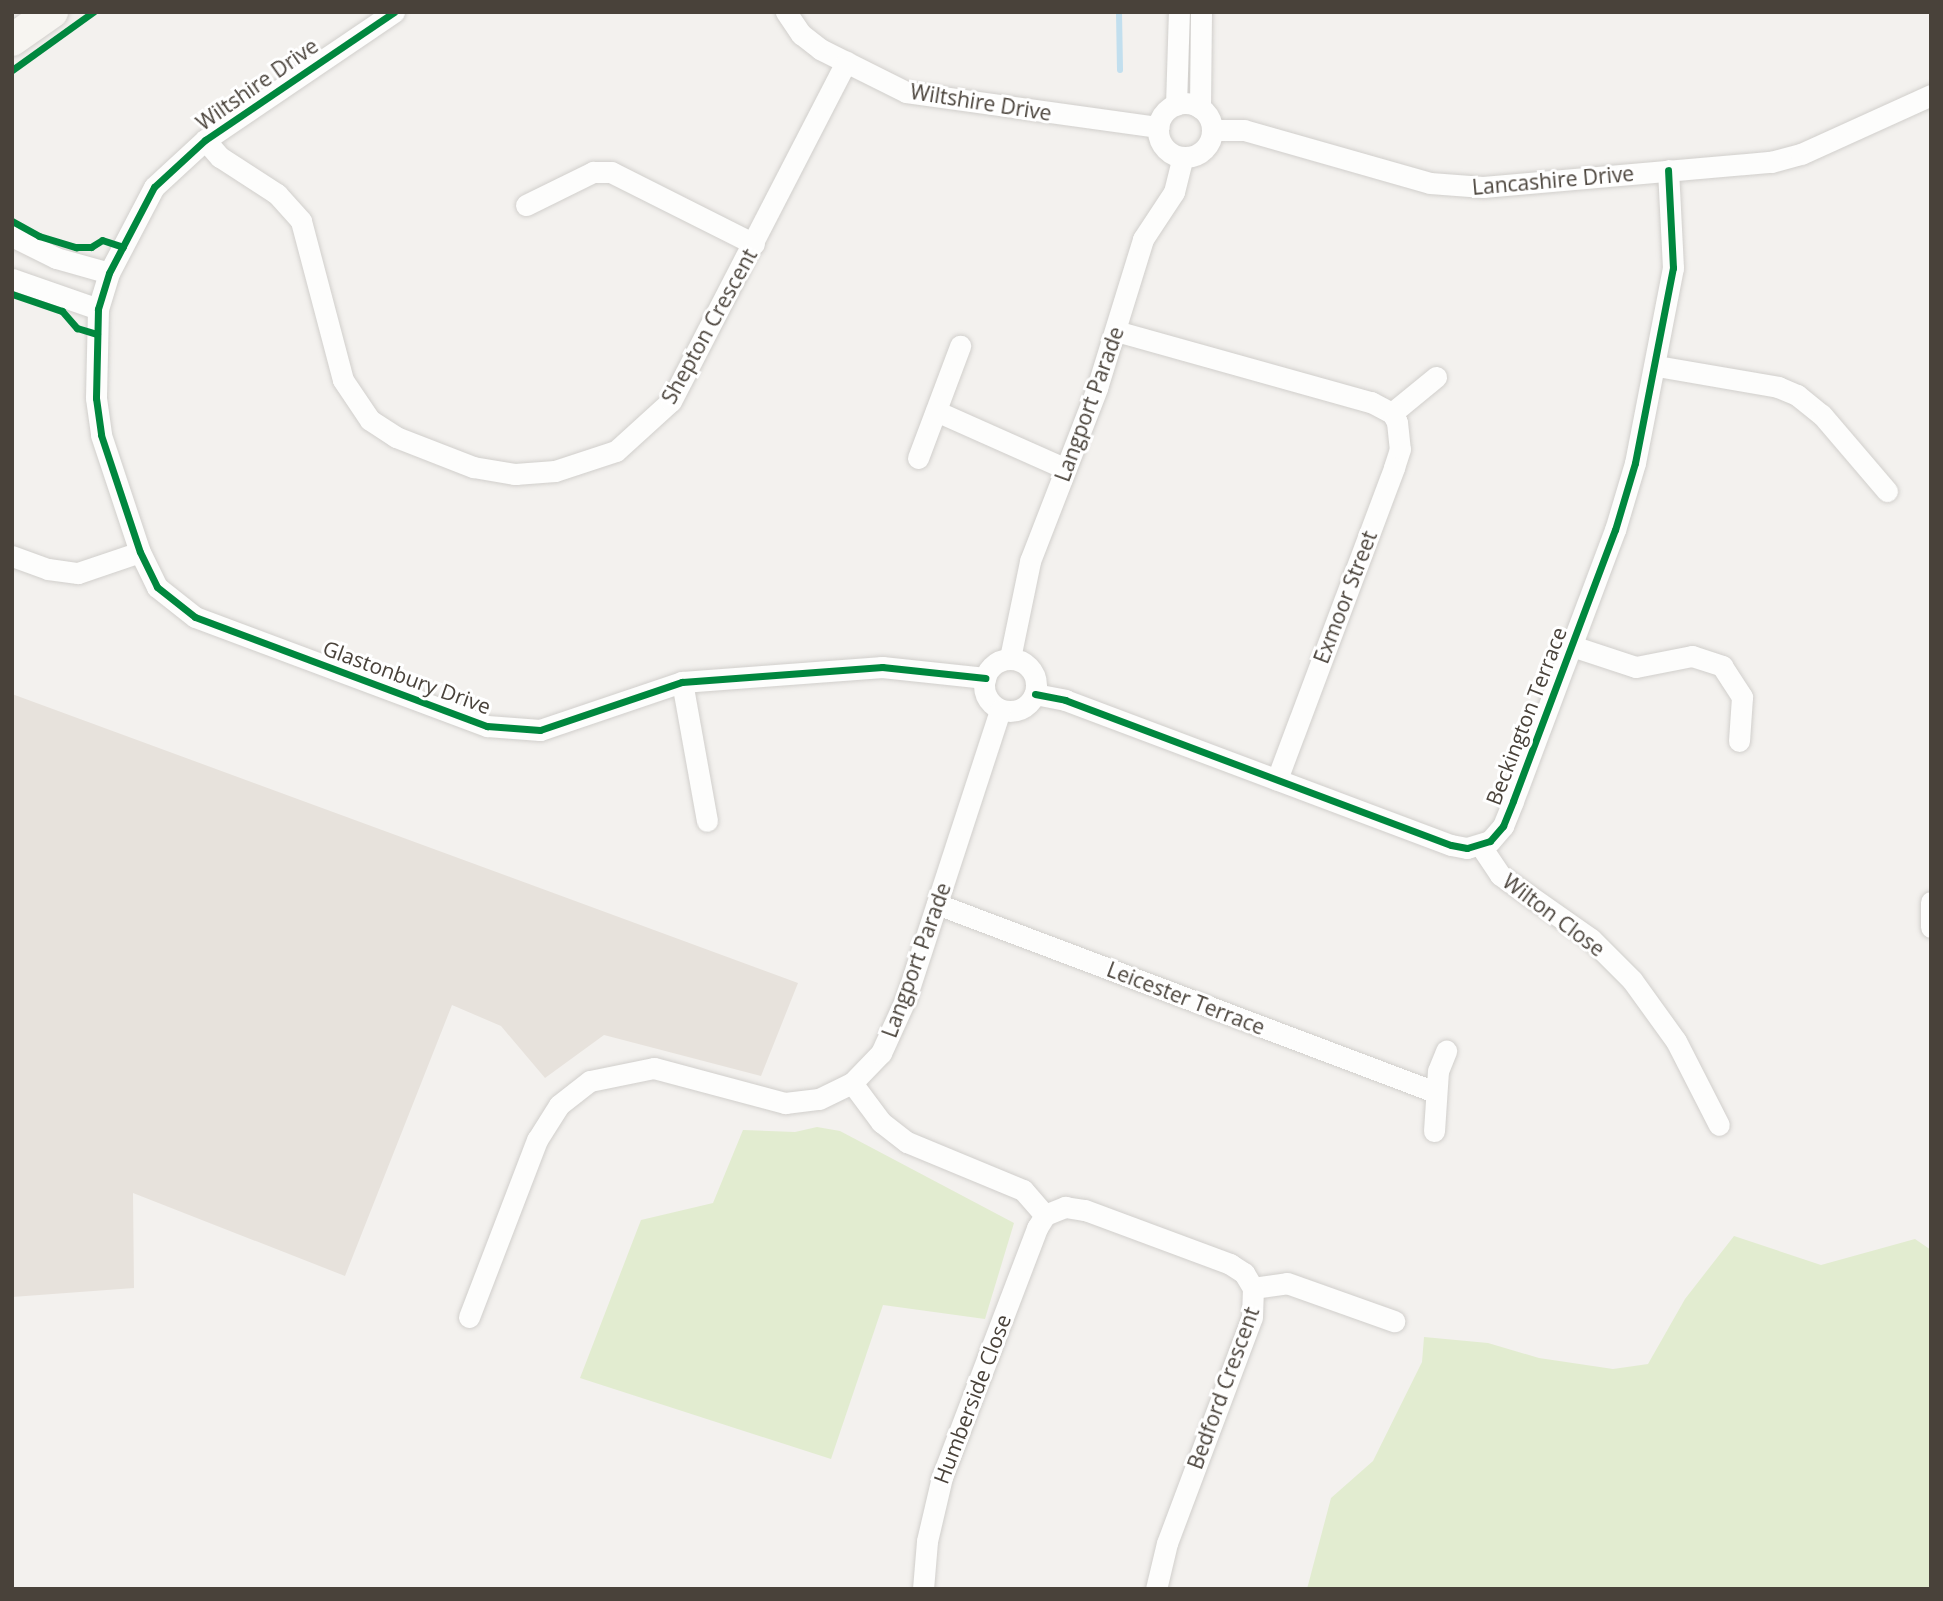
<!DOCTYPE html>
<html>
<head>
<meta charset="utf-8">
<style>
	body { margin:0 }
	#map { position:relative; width:1943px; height:1601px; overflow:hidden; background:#f3f1ee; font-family:"Open Sans",sans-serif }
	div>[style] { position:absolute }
	.residential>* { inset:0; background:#e7e2dc }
	.green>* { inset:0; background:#e2ecd0 }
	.stream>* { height:6px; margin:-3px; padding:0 3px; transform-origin:3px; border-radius:3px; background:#c2dfee }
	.roads { filter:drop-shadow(0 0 2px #d1cfcc) drop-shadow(0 0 2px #d1cfcc) }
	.street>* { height:21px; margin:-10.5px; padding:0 10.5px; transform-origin:10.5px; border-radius:10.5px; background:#fdfdfc }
	.street>.ring { margin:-10.5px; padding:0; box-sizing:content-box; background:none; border:21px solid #fdfdfc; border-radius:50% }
	.secondary>* { height:32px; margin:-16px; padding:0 16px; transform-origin:16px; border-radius:16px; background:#f7f5f1 }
	.cycleway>* { height:7px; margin:-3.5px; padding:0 3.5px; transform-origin:3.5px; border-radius:3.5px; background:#00873e }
	span { translate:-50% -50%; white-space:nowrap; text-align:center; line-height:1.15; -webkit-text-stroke:6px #fff; paint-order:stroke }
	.street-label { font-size:21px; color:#49423a }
	.frame { position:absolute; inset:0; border:14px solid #49423a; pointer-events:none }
</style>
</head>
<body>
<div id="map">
	<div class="residential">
		<div style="clip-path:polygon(12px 694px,798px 983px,761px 1076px,604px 1035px,545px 1078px,501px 1026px,452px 1005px,345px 1276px,133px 1193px,134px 1288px,12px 1297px)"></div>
	</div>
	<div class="green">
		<div style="clip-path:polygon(817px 1127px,840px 1131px,1014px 1223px,985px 1319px,883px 1305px,831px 1459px,580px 1378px,641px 1220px,713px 1203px,743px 1130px,795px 1132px)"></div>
		<div style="clip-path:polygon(1734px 1236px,1821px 1265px,1915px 1239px,1931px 1250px,1931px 1589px,1307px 1589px,1331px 1498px,1373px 1461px,1422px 1362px,1424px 1337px,1488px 1343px,1539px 1358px,1613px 1369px,1648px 1364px,1685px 1299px)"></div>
	</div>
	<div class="stream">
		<div style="left:1119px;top:12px;width:58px;rotate:89deg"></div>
	</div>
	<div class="roads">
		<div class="street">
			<div style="left:394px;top:12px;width:228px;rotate:145.9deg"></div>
			<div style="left:205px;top:140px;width:69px;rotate:137.3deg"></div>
			<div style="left:154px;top:187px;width:97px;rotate:117.6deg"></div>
			<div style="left:109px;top:273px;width:38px;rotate:107deg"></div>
			<div style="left:98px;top:309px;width:89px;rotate:91.3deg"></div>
			<div style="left:96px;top:398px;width:37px;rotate:82deg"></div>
			<div style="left:101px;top:435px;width:123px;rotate:71.6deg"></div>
			<div style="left:140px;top:552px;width:39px;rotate:64deg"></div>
			<div style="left:157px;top:587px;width:48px;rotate:38.3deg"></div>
			<div style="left:195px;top:617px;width:312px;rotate:20.5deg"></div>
			<div style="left:487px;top:726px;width:53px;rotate:4.3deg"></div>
			<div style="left:540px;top:730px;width:150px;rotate:-18.7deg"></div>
			<div style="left:682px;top:682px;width:201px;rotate:-4.3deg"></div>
			<div style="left:882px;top:667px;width:104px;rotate:6.1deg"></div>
			<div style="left:786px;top:12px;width:27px;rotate:56deg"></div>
			<div style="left:801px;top:34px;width:24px;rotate:38deg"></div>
			<div style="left:820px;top:49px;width:96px;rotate:26.6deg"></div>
			<div style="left:906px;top:92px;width:255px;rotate:7.9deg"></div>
			<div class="ring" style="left:1158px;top:103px;width:33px;height:33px"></div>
			<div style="left:1176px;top:105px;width:93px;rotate:-88.2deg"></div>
			<div style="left:1200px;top:108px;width:96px;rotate:-89.4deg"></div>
			<div style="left:1212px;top:130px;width:32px"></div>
			<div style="left:1244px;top:130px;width:193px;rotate:15.9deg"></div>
			<div style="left:1430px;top:183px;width:53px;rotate:4.3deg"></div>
			<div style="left:1483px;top:187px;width:289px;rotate:-5deg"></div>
			<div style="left:1771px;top:162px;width:31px;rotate:-15deg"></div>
			<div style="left:1801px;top:154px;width:143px;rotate:-24.4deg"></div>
			<div style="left:205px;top:140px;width:23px;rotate:49deg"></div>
			<div style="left:220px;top:157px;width:68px;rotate:33deg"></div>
			<div style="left:277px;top:194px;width:36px;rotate:48deg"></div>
			<div style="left:301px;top:221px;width:164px;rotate:75.2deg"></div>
			<div style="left:343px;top:380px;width:48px;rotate:56deg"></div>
			<div style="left:370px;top:420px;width:31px;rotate:33deg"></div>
			<div style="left:396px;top:437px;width:83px;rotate:21.3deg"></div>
			<div style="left:473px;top:467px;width:43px;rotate:9.5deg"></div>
			<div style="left:515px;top:474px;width:40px;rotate:-4.3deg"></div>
			<div style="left:555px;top:471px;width:64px;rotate:-18.2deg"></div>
			<div style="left:616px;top:451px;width:74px;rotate:-42.3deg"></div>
			<div style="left:671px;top:401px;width:382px;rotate:-62.7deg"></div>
			<div style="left:526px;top:205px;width:75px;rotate:-26.2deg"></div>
			<div style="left:593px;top:172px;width:18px"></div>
			<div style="left:611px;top:172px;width:160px;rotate:26.7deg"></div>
			<div style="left:12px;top:236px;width:49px;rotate:26.6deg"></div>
			<div style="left:56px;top:258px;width:55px;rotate:15.8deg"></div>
			<div style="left:12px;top:279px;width:91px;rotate:19.2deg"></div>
			<div style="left:1116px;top:331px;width:265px;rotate:15.6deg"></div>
			<div style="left:1371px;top:402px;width:24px;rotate:28deg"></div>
			<div style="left:1392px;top:413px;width:10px;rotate:61deg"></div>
			<div style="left:1397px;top:422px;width:27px;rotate:84deg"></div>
			<div style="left:1400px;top:449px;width:20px;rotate:108deg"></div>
			<div style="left:1394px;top:468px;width:333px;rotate:110.6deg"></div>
			<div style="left:1657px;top:366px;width:123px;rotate:9.8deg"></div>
			<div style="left:1778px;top:387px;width:21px;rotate:23deg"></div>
			<div style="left:1797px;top:395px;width:32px;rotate:39deg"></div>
			<div style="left:1822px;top:415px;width:100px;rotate:49.5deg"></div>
			<div style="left:936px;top:411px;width:142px;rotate:24deg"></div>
			<div style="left:1392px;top:413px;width:57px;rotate:-39.3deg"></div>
			<div style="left:918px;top:458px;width:120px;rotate:-69.4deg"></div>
			<div style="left:12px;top:556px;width:38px;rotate:20deg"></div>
			<div style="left:48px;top:569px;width:30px;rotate:8deg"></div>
			<div style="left:78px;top:573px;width:65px;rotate:-18.7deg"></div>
			<div style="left:1572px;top:646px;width:67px;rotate:18.2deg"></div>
			<div style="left:1636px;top:667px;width:57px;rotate:-11.1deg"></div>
			<div style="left:1692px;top:656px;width:32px;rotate:18deg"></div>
			<div style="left:1722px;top:666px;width:37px;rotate:57deg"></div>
			<div style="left:1742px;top:697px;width:44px;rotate:93.9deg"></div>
			<div style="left:1010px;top:658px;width:99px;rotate:-78.3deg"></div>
			<div style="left:1030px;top:561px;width:186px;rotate:-68.8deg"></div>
			<div style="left:1097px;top:388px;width:156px;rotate:-72.8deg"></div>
			<div style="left:1143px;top:239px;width:56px;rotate:-56.6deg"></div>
			<div style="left:1174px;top:192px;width:36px;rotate:-76deg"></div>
			<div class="ring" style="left:984px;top:659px;width:31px;height:31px"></div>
			<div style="left:682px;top:682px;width:141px;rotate:79.8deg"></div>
			<div style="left:1035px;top:694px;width:31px;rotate:11deg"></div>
			<div style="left:1065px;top:700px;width:412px;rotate:20.6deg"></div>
			<div style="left:1451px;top:845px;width:16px;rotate:11deg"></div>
			<div style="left:1467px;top:848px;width:24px;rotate:-17deg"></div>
			<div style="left:1490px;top:841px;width:20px;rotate:-49deg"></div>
			<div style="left:1503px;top:826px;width:27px;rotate:-68deg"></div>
			<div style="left:1513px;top:801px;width:290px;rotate:-69.4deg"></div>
			<div style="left:1615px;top:530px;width:70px;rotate:-73.4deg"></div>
			<div style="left:1635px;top:463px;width:199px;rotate:-79deg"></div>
			<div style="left:1673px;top:268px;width:98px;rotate:-92.9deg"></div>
			<div style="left:1480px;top:845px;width:36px;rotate:56deg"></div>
			<div style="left:1500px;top:875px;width:111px;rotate:35.1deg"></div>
			<div style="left:1591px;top:939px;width:58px;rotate:45deg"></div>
			<div style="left:1632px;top:980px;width:75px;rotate:54.2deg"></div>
			<div style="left:1676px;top:1041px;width:94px;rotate:62.9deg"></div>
			<div style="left:1931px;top:902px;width:25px;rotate:90deg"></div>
			<div style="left:937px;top:904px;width:532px;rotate:20.68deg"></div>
			<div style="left:852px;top:1083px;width:49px;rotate:53.4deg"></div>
			<div style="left:881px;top:1122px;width:33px;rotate:38deg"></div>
			<div style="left:907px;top:1142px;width:126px;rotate:22.5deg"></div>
			<div style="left:1023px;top:1190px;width:33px;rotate:49deg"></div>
			<div style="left:1434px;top:1131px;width:60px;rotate:-86.2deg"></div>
			<div style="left:1438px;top:1071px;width:22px;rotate:-68deg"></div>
			<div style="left:1253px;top:1288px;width:34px;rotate:-8deg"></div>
			<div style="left:1287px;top:1283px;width:114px;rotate:19.6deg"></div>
			<div style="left:469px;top:1317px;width:190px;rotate:-69deg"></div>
			<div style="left:537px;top:1140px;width:41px;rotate:-57.8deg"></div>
			<div style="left:559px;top:1105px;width:39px;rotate:-38deg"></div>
			<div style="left:590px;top:1081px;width:65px;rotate:-11.5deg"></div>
			<div style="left:654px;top:1068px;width:136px;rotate:15deg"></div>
			<div style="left:785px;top:1103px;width:34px;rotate:-7deg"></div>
			<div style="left:819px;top:1099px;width:37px;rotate:-26deg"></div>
			<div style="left:852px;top:1083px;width:42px;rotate:-46deg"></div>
			<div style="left:881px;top:1053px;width:60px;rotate:-65.6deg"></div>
			<div style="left:906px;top:998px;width:303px;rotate:-71.9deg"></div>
			<div style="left:923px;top:1589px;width:48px;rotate:-85.2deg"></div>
			<div style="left:927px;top:1541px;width:66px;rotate:-76.8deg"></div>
			<div style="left:942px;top:1477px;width:267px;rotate:-69.1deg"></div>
			<div style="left:1037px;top:1228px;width:15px;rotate:-58deg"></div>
			<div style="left:1045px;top:1215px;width:22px;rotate:-22deg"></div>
			<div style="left:1065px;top:1207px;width:20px;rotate:9deg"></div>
			<div style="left:1085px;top:1210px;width:155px;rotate:20.4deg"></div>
			<div style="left:1230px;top:1264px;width:17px;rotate:33deg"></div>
			<div style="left:1244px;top:1273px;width:17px;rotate:59deg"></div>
			<div style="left:1253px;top:1288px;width:29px;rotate:92deg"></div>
			<div style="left:1252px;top:1317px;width:241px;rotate:110.6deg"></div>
			<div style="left:1167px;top:1543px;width:47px;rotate:103.4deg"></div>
		</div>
		<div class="secondary">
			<div style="left:12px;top:40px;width:49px;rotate:-35deg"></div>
		</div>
	</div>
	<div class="cycleway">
		<div style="left:394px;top:12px;width:228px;rotate:145.9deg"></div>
		<div style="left:205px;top:140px;width:69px;rotate:137.3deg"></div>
		<div style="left:154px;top:187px;width:97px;rotate:117.6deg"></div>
		<div style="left:109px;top:273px;width:38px;rotate:107deg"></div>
		<div style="left:98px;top:309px;width:89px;rotate:91.3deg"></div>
		<div style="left:96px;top:398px;width:37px;rotate:82deg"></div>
		<div style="left:101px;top:435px;width:123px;rotate:71.6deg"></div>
		<div style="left:140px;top:552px;width:39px;rotate:64deg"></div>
		<div style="left:157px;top:587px;width:48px;rotate:38.3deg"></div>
		<div style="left:195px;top:617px;width:312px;rotate:20.5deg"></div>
		<div style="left:487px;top:726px;width:53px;rotate:4.3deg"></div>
		<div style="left:540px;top:730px;width:150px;rotate:-18.7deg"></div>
		<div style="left:682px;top:682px;width:201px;rotate:-4.3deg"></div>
		<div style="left:882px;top:667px;width:104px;rotate:6.1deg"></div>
		<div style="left:12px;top:70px;width:100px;rotate:-35.6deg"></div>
		<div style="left:12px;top:221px;width:31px;rotate:29deg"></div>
		<div style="left:39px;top:236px;width:39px;rotate:17deg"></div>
		<div style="left:76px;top:247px;width:15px"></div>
		<div style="left:91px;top:247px;width:13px;rotate:-32deg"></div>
		<div style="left:102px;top:240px;width:22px;rotate:18deg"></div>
		<div style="left:12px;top:294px;width:53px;rotate:18.8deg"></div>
		<div style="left:62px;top:311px;width:23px;rotate:49deg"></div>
		<div style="left:77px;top:328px;width:21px;rotate:17deg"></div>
		<div style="left:1035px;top:694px;width:31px;rotate:11deg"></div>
		<div style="left:1065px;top:700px;width:412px;rotate:20.6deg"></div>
		<div style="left:1451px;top:845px;width:16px;rotate:11deg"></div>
		<div style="left:1467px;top:848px;width:24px;rotate:-17deg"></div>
		<div style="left:1490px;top:841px;width:20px;rotate:-49deg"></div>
		<div style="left:1503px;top:826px;width:27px;rotate:-68deg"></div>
		<div style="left:1513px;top:801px;width:290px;rotate:-69.4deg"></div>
		<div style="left:1615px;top:530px;width:70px;rotate:-73.4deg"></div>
		<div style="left:1635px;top:463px;width:199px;rotate:-79deg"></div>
		<div style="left:1673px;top:268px;width:98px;rotate:-92.9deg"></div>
	</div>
	<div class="street-label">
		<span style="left:257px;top:84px;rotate:-35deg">Wiltshire Drive</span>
		<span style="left:981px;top:102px;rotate:9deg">Wiltshire Drive</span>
		<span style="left:1553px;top:180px;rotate:-5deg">Lancashire Drive</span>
		<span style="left:709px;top:326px;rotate:-61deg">Shepton Crescent</span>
		<span style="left:1089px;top:404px;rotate:-70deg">Langport Parade</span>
		<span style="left:1345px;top:597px;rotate:-69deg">Exmoor Street</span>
		<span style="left:407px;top:677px;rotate:20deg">Glastonbury Drive</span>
		<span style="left:1526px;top:716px;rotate:-69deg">Beckington Terrace</span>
		<span style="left:1554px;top:915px;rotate:37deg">Wilton Close</span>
		<span style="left:916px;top:960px;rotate:-70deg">Langport Parade</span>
		<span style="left:1186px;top:998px;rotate:21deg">Leicester Terrace</span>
		<span style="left:1223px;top:1388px;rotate:-70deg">Bedford Crescent</span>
		<span style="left:972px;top:1399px;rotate:-69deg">Humberside Close</span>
	</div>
	<div class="frame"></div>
</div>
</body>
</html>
